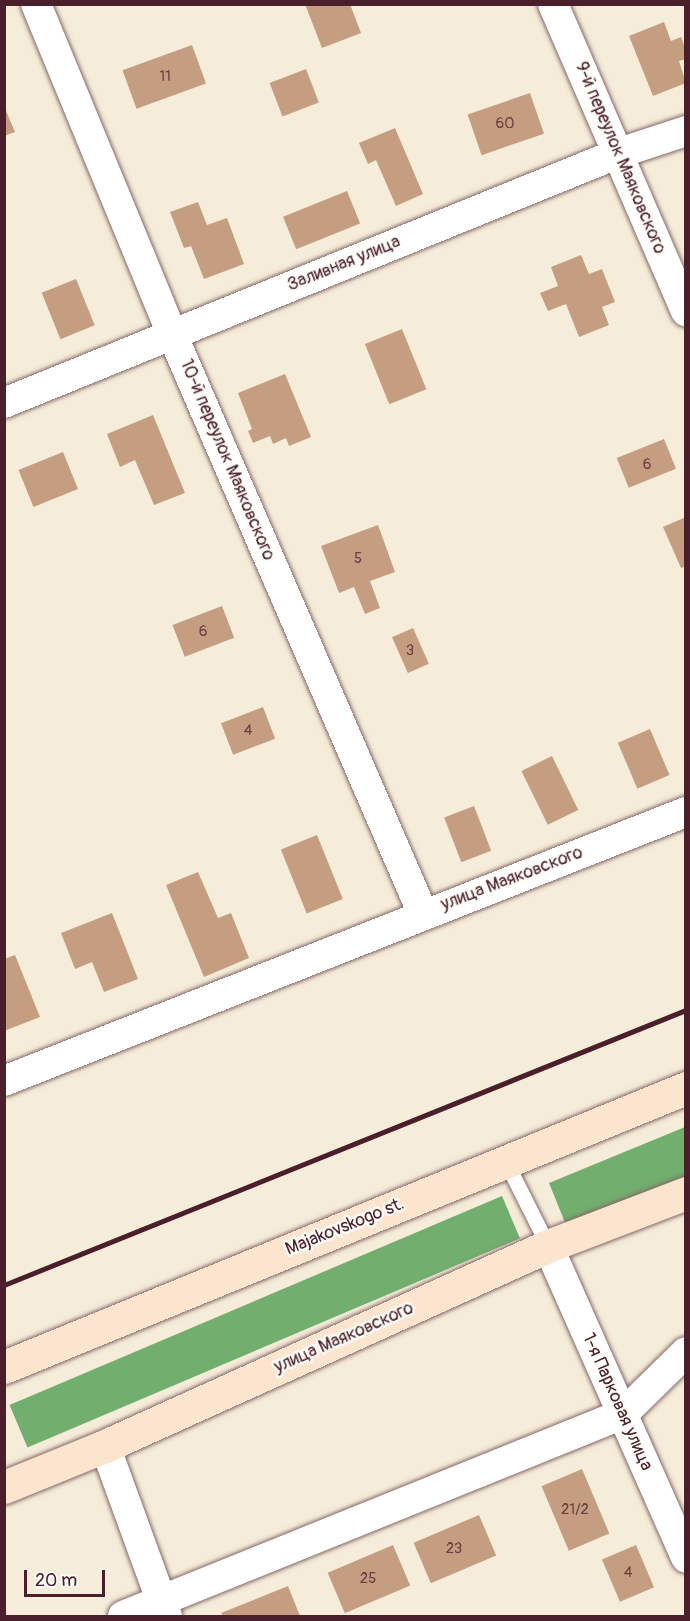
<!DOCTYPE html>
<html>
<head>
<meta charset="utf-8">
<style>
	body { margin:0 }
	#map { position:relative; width:690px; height:1621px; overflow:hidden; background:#f5edd9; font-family:Pangolin,sans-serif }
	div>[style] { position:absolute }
	.forest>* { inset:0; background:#72ae6e; transform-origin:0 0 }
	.building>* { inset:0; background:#c59e81; transform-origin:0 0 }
	.roads { filter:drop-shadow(0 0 2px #866768) drop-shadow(0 0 2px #866768) }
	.service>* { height:15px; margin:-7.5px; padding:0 7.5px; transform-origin:7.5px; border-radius:7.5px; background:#fff }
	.minor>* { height:30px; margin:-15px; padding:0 15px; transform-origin:15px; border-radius:15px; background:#fff }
	.secondary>* { height:33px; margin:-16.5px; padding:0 16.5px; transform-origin:16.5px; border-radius:16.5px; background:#fce5cf }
	.rail>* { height:4.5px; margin:-2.25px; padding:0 2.25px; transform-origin:2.25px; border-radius:2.25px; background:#4a1f2b }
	span { translate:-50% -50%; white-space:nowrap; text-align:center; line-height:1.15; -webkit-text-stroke:5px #fdfcf7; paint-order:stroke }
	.number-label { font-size:15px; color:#693f40 }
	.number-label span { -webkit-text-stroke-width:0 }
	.street-label { font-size:18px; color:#4a1f2b }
	.frame { position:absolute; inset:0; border:6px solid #4a1f2b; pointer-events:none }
	.scale { position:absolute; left:24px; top:1570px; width:81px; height:27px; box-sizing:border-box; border:3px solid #4a1f2b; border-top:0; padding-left:8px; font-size:18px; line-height:21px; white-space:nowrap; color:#4a1f2b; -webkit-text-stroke:4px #fdfcf7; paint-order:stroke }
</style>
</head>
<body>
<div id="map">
	<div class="forest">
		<div style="clip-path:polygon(685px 1127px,685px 1177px,566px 1225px,549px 1183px)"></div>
		<div style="left:502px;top:1196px;width:46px;height:535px;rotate:67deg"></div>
	</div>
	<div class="building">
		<div style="clip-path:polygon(305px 4px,350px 4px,361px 33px,322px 48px)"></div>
		<div style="clip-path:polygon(664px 22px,671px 41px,681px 37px,686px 50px,686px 59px,679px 61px,686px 83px,653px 96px,629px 36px)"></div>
		<div style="left:192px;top:45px;width:41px;height:74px;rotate:70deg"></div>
		<div style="left:306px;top:69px;width:36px;height:39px;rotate:69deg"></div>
		<div style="left:530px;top:93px;width:43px;height:66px;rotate:71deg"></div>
		<div style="clip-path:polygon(4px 106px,15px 132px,4px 136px)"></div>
		<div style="clip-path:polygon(395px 128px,423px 194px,396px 206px,376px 160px,368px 164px,359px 143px)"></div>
		<div style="left:347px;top:191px;width:35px;height:69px;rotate:68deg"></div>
		<div style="clip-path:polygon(198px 202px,207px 225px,227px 218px,244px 264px,204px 279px,191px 246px,184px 248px,170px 212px)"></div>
		<div style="clip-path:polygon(581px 255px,589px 274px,602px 269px,615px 302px,602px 307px,609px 325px,579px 337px,566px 304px,548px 311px,540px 293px,558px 286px,551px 267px)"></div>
		<div style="left:76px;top:279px;width:50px;height:37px;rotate:68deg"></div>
		<div style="left:402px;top:329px;width:65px;height:40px;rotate:68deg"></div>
		<div style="clip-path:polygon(285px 374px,311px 437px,289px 446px,286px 438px,273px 444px,270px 436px,253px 443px,248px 431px,252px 429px,238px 393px)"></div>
		<div style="clip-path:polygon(153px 415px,185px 493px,154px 505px,135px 460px,120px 467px,107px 434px)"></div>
		<div style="left:664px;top:439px;width:32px;height:51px;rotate:68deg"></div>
		<div style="left:63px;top:452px;width:40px;height:48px;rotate:68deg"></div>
		<div style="clip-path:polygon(686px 517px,686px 566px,681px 568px,663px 527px)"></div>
		<div style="clip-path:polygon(378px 525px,395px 572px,370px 581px,380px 608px,365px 614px,354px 587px,339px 593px,321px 546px)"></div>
		<div style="left:222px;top:606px;width:34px;height:53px;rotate:69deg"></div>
		<div style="left:413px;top:628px;width:39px;height:23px;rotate:66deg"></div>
		<div style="left:263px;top:707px;width:34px;height:45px;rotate:69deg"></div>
		<div style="left:650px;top:729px;width:50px;height:35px;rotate:67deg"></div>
		<div style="left:552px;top:756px;width:60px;height:34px;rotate:64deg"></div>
		<div style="left:474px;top:806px;width:48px;height:32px;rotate:69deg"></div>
		<div style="left:317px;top:835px;width:69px;height:39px;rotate:68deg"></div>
		<div style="clip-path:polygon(198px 872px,218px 918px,231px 913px,249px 958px,204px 977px,166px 885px)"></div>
		<div style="clip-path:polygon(112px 913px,138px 979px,104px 992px,92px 962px,75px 969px,61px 933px)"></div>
		<div style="clip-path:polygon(15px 955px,40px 1017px,4px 1031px,4px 959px)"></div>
		<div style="left:582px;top:1469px;width:70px;height:44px;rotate:67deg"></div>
		<div style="left:479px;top:1515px;width:44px;height:71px;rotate:67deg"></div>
		<div style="left:393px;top:1545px;width:44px;height:71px;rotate:67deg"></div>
		<div style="left:636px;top:1545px;width:46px;height:37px;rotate:67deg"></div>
		<div style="clip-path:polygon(288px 1586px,300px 1616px,223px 1616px,221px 1613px)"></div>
	</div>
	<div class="roads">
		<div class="service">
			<div style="left:506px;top:1162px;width:94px;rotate:63.4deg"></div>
		</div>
		<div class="minor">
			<div style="left:36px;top:4px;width:357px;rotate:67.6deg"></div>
			<div style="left:172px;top:334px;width:632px;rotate:66.6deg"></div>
			<div style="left:553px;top:4px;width:335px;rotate:66.6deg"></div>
			<div style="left:4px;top:403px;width:664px;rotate:-22.12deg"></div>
			<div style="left:619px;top:153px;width:71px;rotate:-18.2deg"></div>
			<div style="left:4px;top:1081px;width:733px;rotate:-21.53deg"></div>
			<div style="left:548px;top:1246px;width:341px;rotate:66.1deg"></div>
			<div style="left:105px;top:1446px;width:181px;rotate:70deg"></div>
			<div style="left:123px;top:1616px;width:539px;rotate:-22deg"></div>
			<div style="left:623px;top:1414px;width:88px;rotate:-44.5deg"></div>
		</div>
		<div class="secondary">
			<div style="left:4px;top:1367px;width:737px;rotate:-22.25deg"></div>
			<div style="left:4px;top:1487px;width:109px;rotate:-22.1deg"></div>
			<div style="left:105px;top:1446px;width:486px;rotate:-24.3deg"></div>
			<div style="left:548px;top:1246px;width:148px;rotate:-21deg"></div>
		</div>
	</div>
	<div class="rail">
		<div style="left:4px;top:1285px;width:735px;rotate:-21.96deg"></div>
	</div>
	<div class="number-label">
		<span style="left:165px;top:77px">11</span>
		<span style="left:505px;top:124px">60</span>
		<span style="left:647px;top:465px">6</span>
		<span style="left:358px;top:559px">5</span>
		<span style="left:203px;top:632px">6</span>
		<span style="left:410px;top:651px">3</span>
		<span style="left:248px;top:731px">4</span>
		<span style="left:575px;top:1510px">21/2</span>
		<span style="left:454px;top:1549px">23</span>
		<span style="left:628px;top:1573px">4</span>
		<span style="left:368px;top:1579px">25</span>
	</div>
	<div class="street-label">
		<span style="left:620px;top:158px;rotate:67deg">9-й переулок Маяковского</span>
		<span style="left:344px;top:264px;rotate:-22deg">Заливная улица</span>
		<span style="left:227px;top:460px;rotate:67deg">10-й переулок Маяковского</span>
		<span style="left:512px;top:879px;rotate:-21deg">улица Маяковского</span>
		<span style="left:345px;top:1227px;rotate:-22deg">Majakovskogo st.</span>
		<span style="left:344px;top:1338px;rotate:-24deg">улица Маяковского</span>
		<span style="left:617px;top:1402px;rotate:66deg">1-я Парковая улица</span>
	</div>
	<div class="frame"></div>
	<div class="scale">20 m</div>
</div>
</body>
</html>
